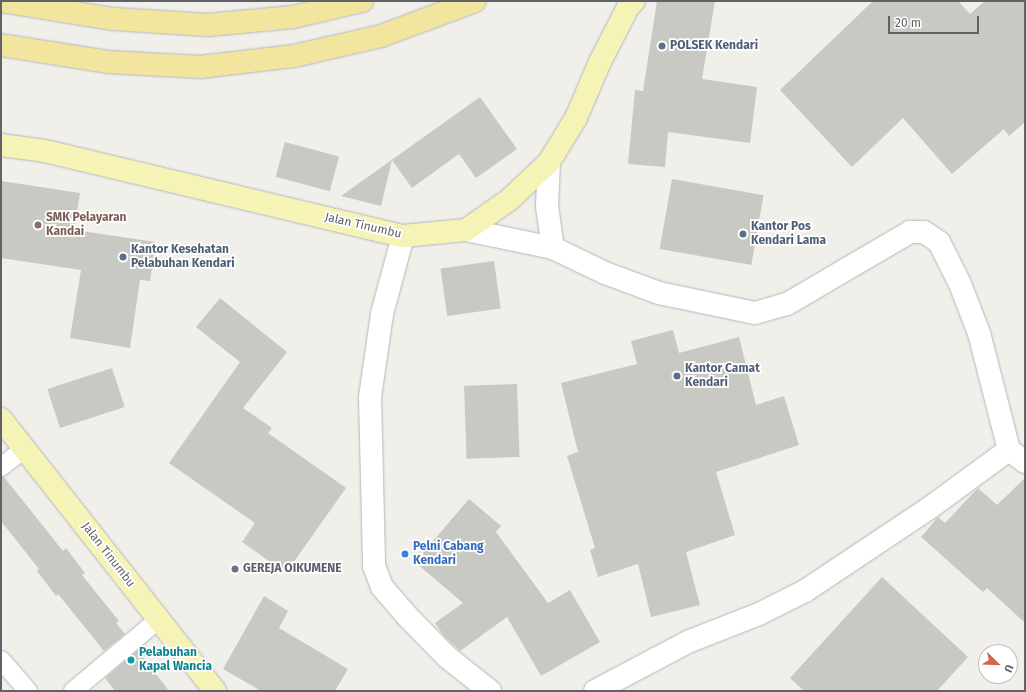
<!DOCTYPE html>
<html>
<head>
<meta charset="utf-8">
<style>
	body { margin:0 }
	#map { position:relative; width:1026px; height:692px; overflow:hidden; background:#f0efe9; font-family:"Fira Sans",sans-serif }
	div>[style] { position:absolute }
	.building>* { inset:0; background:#c9c9c3; transform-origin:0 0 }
	.roads { filter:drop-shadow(0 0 1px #b6b7bb) drop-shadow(0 0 1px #b6b7bb) }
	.lane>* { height:18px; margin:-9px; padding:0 9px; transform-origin:9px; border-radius:9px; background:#fff }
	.street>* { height:22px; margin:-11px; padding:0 11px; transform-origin:11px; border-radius:11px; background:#fff }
	.primary>* { height:22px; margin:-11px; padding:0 11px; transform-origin:11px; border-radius:11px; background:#f6f3b7 }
	.highway>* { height:22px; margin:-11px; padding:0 11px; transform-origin:11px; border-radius:11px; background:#f2e69e }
	.dots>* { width:11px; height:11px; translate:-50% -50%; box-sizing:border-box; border:2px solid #fff; border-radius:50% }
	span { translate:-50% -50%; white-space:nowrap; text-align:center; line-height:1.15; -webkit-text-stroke:3.5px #fff; paint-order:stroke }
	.service-label { font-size:12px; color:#4e5e75; font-weight:700 }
	.left { translate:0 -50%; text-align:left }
	.education-label { font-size:12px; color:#785e54; font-weight:700 }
	.street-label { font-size:12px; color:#606267 }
	.shop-label { font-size:12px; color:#366cbe; font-weight:700 }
	.worship-label { font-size:12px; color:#5b616d; font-weight:700 }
	.culture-label { font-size:12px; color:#0d838f; font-weight:700 }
	.frame { position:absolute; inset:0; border:2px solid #606267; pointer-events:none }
	.north { position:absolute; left:978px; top:644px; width:40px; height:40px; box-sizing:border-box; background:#fff; border:1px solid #bfc0c2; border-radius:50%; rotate:113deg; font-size:11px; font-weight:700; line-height:16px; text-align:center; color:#606267 }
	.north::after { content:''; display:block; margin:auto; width:14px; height:18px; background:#d76348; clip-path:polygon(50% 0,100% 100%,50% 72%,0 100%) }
	.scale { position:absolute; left:888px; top:16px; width:91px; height:18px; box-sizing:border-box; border:2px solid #606267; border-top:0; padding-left:5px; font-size:12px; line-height:14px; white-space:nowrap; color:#606267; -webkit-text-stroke:3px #fff; paint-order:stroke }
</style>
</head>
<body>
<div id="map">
	<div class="building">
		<div style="clip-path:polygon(657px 1px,715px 1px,702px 79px,757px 87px,750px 143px,668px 132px,665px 167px,628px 164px,635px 90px,643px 91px)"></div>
		<div style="clip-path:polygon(873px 1px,958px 1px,970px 14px,985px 1px,1025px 1px,1025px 122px,1009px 136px,1004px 129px,952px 174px,903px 118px,852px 167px,780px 90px)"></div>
		<div style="clip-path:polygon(480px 97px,517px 149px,476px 178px,459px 154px,412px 188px,392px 160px,381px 206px,341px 196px)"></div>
		<div style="left:285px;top:142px;width:56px;height:36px;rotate:15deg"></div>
		<div style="left:672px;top:179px;width:93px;height:71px;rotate:10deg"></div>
		<div style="clip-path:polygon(1px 181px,80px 193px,74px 230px,156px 242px,150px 281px,140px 280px,130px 348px,70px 338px,81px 270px,1px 258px)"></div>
		<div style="left:494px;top:261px;width:48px;height:54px;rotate:82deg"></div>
		<div style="clip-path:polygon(220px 298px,287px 352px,243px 408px,272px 428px,268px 433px,346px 488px,286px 573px,242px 542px,255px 523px,169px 463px,240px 362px,196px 327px)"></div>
		<div style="clip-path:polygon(673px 330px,679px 353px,739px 337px,756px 405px,784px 396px,799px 445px,716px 472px,735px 535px,686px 552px,700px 605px,651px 617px,638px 564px,598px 577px,590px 550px,595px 548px,567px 456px,578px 452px,561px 383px,637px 364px,631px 341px)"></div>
		<div style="left:112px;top:368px;width:41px;height:68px;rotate:72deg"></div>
		<div style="left:517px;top:384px;width:73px;height:53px;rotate:88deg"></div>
		<div style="clip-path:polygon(1px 477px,4px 477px,63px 551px,66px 548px,85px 573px,82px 575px,119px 621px,116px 623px,125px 634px,104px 651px,58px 594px,56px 596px,37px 571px,39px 569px,1px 521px)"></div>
		<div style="clip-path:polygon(1025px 478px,1025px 623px,987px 588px,983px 592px,921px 537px,938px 517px,945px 523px,978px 488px,997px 505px)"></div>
		<div style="clip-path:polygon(469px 499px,501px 526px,496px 532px,548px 603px,570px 590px,600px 642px,541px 676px,507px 617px,460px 651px,444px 636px,435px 623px,463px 603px,415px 562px)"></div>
		<div style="clip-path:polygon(882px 577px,968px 657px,937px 691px,804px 691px,790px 678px)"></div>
		<div style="clip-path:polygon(264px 596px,288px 611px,279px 628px,348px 669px,335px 691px,261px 691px,223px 669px)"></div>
		<div style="clip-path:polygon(138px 650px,169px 691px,115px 691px,105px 678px)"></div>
	</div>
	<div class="roads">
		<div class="lane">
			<div style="left:1px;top:467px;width:29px;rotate:-38deg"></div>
			<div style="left:1px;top:660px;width:41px;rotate:48.9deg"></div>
			<div style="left:73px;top:691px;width:112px;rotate:-39.9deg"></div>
		</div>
		<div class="street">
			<div style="left:549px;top:162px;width:44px;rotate:92.6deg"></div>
			<div style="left:547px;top:206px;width:42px;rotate:81.9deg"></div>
			<div style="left:466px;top:230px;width:89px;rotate:11.7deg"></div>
			<div style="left:553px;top:248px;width:58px;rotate:25.7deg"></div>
			<div style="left:605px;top:273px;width:58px;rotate:20.3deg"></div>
			<div style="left:659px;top:293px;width:98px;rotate:11.8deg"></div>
			<div style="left:755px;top:313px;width:33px;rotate:-16deg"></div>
			<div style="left:787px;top:304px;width:143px;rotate:-30.3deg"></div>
			<div style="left:910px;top:232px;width:14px"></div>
			<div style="left:924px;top:232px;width:18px;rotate:34deg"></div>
			<div style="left:939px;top:242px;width:47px;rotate:63.4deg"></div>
			<div style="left:960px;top:284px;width:53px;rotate:68.8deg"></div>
			<div style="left:979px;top:333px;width:121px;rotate:75.6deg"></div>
			<div style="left:1009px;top:450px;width:20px;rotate:37deg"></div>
			<div style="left:403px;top:236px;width:81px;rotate:105.1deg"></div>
			<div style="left:382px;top:314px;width:84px;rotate:98.2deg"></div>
			<div style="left:370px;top:397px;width:169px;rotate:88.6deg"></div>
			<div style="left:374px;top:566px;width:22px;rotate:69deg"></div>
			<div style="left:382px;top:587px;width:38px;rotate:49deg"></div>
			<div style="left:407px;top:616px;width:57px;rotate:45.7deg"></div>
			<div style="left:447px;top:657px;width:55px;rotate:38.3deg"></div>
			<div style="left:595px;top:691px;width:107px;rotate:-27.8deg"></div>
			<div style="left:690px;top:641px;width:74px;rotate:-21.4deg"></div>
			<div style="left:759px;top:614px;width:51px;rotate:-26.6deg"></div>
			<div style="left:805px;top:591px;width:151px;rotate:-33.7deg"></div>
			<div style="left:931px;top:507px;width:97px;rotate:-36.2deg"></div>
		</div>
		<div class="primary">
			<div style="left:1px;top:145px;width:44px;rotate:7.8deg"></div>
			<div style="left:45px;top:151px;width:368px;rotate:13.4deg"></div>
			<div style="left:403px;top:236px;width:63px;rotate:-5.4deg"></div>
			<div style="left:466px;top:230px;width:52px;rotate:-34.9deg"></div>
			<div style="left:509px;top:200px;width:55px;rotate:-43.5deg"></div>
			<div style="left:549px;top:162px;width:52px;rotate:-58.5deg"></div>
			<div style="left:576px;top:118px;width:59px;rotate:-66.9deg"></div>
			<div style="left:599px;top:64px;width:64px;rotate:-63deg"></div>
			<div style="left:628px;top:7px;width:8px;rotate:-45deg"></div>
			<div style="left:1px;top:419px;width:346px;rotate:51.8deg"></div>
		</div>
		<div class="highway">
			<div style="left:1px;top:1px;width:114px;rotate:9.1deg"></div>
			<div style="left:114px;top:19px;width:94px;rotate:3.7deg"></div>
			<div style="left:208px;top:25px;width:85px;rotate:-5.4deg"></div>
			<div style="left:293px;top:17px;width:71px;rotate:-13.1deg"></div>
			<div style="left:1px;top:45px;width:108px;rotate:9deg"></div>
			<div style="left:108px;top:62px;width:92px;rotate:3.1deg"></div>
			<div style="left:200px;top:67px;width:95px;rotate:-6.7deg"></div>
			<div style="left:294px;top:56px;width:89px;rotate:-12.9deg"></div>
			<div style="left:381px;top:36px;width:100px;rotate:-20.4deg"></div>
		</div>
	</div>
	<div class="dots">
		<div style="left:662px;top:46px;background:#5c6f8a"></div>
		<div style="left:38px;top:225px;background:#8d6e63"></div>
		<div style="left:743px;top:234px;background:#5c6f8a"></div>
		<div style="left:123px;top:257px;background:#5c6f8a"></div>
		<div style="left:677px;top:376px;background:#5c6f8a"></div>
		<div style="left:405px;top:554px;background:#3f7fe0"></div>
		<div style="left:235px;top:569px;background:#6b7280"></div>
		<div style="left:131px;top:660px;background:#0f9aa8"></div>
	</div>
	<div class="service-label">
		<span class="left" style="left:670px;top:46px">POLSEK Kendari</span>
		<span class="left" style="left:751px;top:234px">Kantor Pos<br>Kendari Lama</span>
		<span class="left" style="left:131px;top:257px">Kantor Kesehatan<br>Pelabuhan Kendari</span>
		<span class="left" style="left:685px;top:376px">Kantor Camat<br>Kendari</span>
	</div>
	<div class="education-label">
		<span class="left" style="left:46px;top:225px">SMK Pelayaran<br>Kandai</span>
	</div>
	<div class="street-label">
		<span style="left:363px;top:226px;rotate:13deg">Jalan Tinumbu</span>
		<span style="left:108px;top:555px;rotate:52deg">Jalan Tinumbu</span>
	</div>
	<div class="shop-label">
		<span class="left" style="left:413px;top:554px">Pelni Cabang<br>Kendari</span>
	</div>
	<div class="worship-label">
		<span class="left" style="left:243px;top:569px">GEREJA OIKUMENE</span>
	</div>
	<div class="culture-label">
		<span class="left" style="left:139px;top:660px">Pelabuhan<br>Kapal Wancia</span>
	</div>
	<div class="frame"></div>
	<div class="north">U</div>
	<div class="scale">20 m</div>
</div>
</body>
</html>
